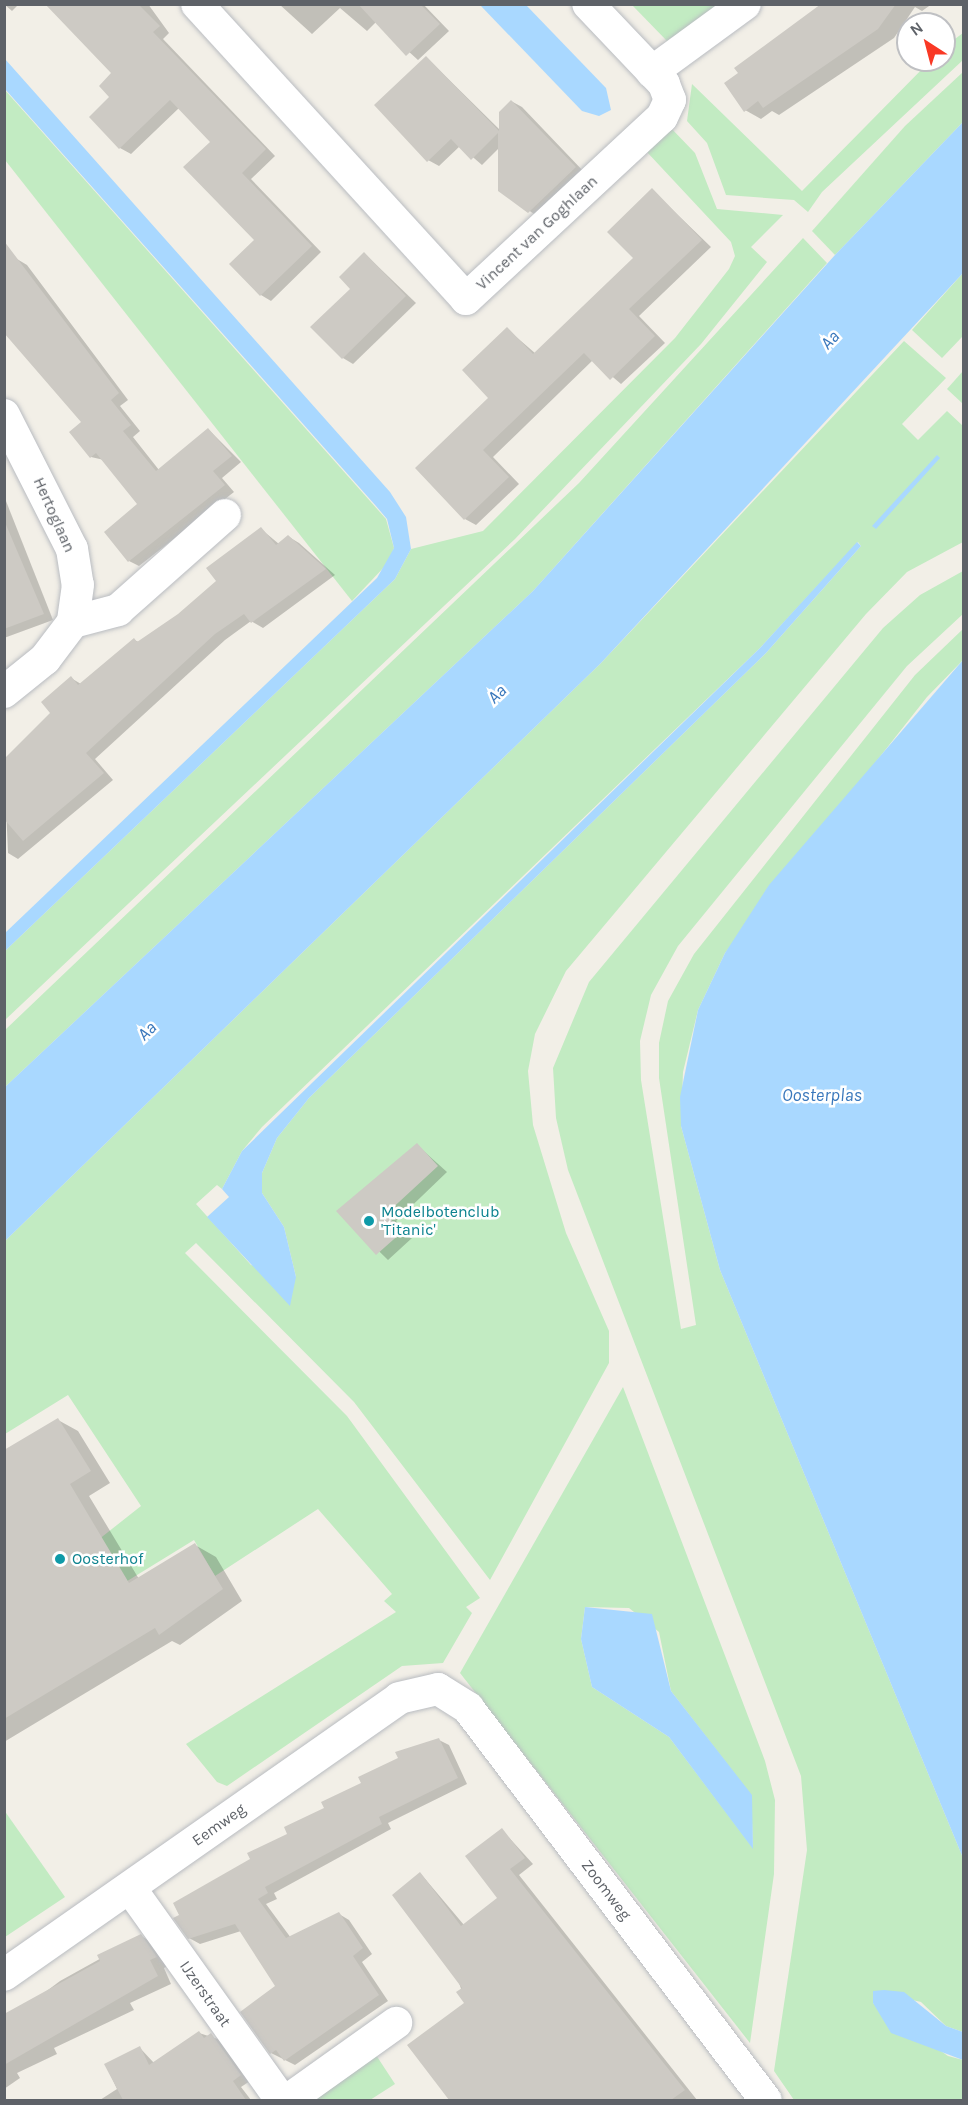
<!DOCTYPE html>
<html>
<head>
<meta charset="utf-8">
<style>
	body { margin:0 }
	#map { position:relative; width:968px; height:2105px; overflow:hidden; background:#f2efe7; font-family:Karla,sans-serif }
	div>[style] { position:absolute }
	.green>* { inset:0; background:#c2ebc2 }
	.water>* { inset:0; background:#a9d8ff }
	.shadow>* { inset:0; background:#0003 }
	.building>* { inset:0; background:#cdcac4 }
	.roads { filter:drop-shadow(0 0 2px #b9bcc1) drop-shadow(0 0 2px #b9bcc1) }
	.street>* { height:32px; margin:-16px; padding:0 16px; transform-origin:16px; border-radius:16px; background:#fff }
	.dots>* { width:16px; height:16px; translate:-50% -50%; box-sizing:border-box; border:3px solid #fff; border-radius:50% }
	span { translate:-50% -50%; white-space:nowrap; text-align:center; line-height:1.15; -webkit-text-stroke:5px #fff; paint-order:stroke }
	.street-label { font-size:16px; color:#5e6268 }
	.culture-label { font-size:16px; color:#0d838f }
	.left { translate:0 -50%; text-align:left }
	.water-label { font-size:18px; color:#3a78bc; font-style:italic }
	.frame { position:absolute; inset:0; border:6px solid #5e6268; pointer-events:none }
	.north { position:absolute; left:896px; top:12px; width:60px; height:60px; box-sizing:border-box; background:#fff; border:2px solid #bfc0c3; border-radius:50%; rotate:324deg; font-size:16px; font-weight:700; line-height:24px; text-align:center; color:#5e6268 }
	.north::after { content:''; display:block; margin:auto; width:21px; height:27px; background:#f93925; clip-path:polygon(50% 0,100% 100%,50% 72%,0 100%) }
</style>
</head>
<body>
<div id="map">
	<div class="green">
		<div style="clip-path:polygon(632px 5px,722px 5px,667px 41px)"></div>
		<div style="clip-path:polygon(963px 33px,963px 60px,822px 192px,808px 212px,794px 200px,726px 195px,707px 143px,687px 121px,692px 84px,802px 191px,931px 60px,944px 60px,944px 47px)"></div>
		<div style="clip-path:polygon(963px 72px,963px 122px,835px 255px,812px 231px,905px 126px)"></div>
		<div style="clip-path:polygon(4px 89px,386px 519px,394px 548px,387px 564px,352px 601px,5px 160px)"></div>
		<div style="clip-path:polygon(669px 126px,695px 153px,717px 209px,783px 215px,751px 247px,767px 262px,701px 344px,515px 539px,5px 1020px,5px 951px,395px 579px,411px 549px,483px 531px,675px 338px,729px 269px,735px 256px,731px 242px,646px 151px)"></div>
		<div style="clip-path:polygon(803px 238px,827px 263px,533px 591px,5px 1087px,5px 1030px,579px 483px)"></div>
		<div style="clip-path:polygon(963px 273px,963px 336px,942px 358px,912px 330px)"></div>
		<div style="clip-path:polygon(evenodd,904px 341px,946px 378px,902px 424px,918px 440px,947px 411px,963px 426px,963px 542px,907px 572px,866px 614px,566px 971px,535px 1034px,528px 1071px,533px 1125px,566px 1233px,609px 1331px,609px 1363px,490px 1580px,354px 1402px,196px 1243px,185px 1253px,347px 1416px,480px 1598px,466px 1607px,472px 1613px,443px 1663px,402px 1666px,227px 1786px,217px 1782px,186px 1744px,396px 1612px,384px 1601px,392px 1594px,318px 1509px,215px 1576px,194px 1540px,124px 1583px,98px 1540px,141px 1506px,68px 1395px,5px 1434px,5px 1241px,601px 663px,904px 341px,858px 542px,861px 546px,766px 653px,309px 1098px,277px 1138px,262px 1173px,262px 1193px,284px 1227px,296px 1277px,251px 1265px,196px 1204px,217px 1185px,222px 1189px,242px 1151px,262px 1127px,760px 648px,858px 542px)"></div>
		<div style="clip-path:polygon(963px 371px,963px 404px,947px 389px)"></div>
		<div style="clip-path:polygon(963px 571px,963px 614px,907px 666px,678px 946px,651px 995px,640px 1041px,641px 1080px,681px 1329px,696px 1325px,659px 1078px,659px 1043px,668px 1001px,694px 954px,915px 675px,963px 629px,963px 660px,927px 697px,725px 953px,698px 1010px,683px 1072px,681px 1126px,720px 1270px,963px 1858px,963px 2032px,946px 2026px,921px 2002px,874px 1991px,873px 2003px,948px 2056px,963px 2060px,963px 2100px,794px 2100px,774px 2071px,807px 1850px,801px 1776px,568px 1170px,556px 1118px,553px 1068px,589px 982px,883px 628px,920px 595px)"></div>
		<div style="clip-path:polygon(evenodd,623px 1387px,765px 1761px,775px 1800px,774px 1874px,750px 2043px,460px 1673px,623px 1387px,585px 1607px,629px 1608px,659px 1632px,671px 1691px,751px 1795px,753px 1848px,669px 1737px,592px 1687px,581px 1639px,585px 1607px)"></div>
		<div style="clip-path:polygon(4px 1810px,65px 1897px,5px 1937px,4px 1937px)"></div>
		<div style="clip-path:polygon(374px 2052px,395px 2084px,370px 2100px,306px 2100px)"></div>
	</div>
	<div class="water">
		<div style="clip-path:polygon(480px 5px,526px 5px,606px 88px,611px 110px,599px 116px,582px 111px)"></div>
		<div style="clip-path:polygon(5px 59px,390px 492px,406px 517px,411px 549px,395px 579px,5px 951px,5px 933px,377px 578px,394px 548px,387px 519px,376px 506px,5px 89px)"></div>
		<div style="clip-path:polygon(963px 122px,963px 273px,601px 663px,5px 1241px,5px 1087px,533px 591px,835px 255px)"></div>
		<div style="clip-path:polygon(937px 455px,940px 458px,876px 529px,872px 526px)"></div>
		<div style="clip-path:polygon(857px 542px,861px 546px,766px 653px,309px 1098px,277px 1138px,262px 1173px,262px 1193px,284px 1227px,296px 1277px,290px 1306px,207px 1217px,229px 1197px,222px 1189px,242px 1151px,760px 648px)"></div>
		<div style="clip-path:polygon(963px 660px,963px 1858px,720px 1270px,681px 1126px,680px 1097px,698px 1010px,725px 953px,769px 885px)"></div>
		<div style="clip-path:polygon(585px 1607px,652px 1614px,671px 1691px,752px 1795px,753px 1849px,669px 1737px,592px 1687px,581px 1639px)"></div>
		<div style="clip-path:polygon(884px 1990px,904px 1992px,946px 2026px,963px 2032px,963px 2060px,891px 2033px,873px 2003px,873px 1991px)"></div>
	</div>
	<div class="shadow">
		<div style="clip-path:polygon(4px 4px,19px 4px,12px 11px)"></div>
		<div style="clip-path:polygon(47px 4px,148px 4px,169px 33px,163px 39px,275px 156px,251px 179px,321px 252px,271px 301px,261px 295px,256px 240px,212px 142px,179px 108px,131px 154px,120px 148px,113px 74px)"></div>
		<div style="clip-path:polygon(279px 4px,423px 4px,449px 31px,418px 60px,376px 22px,367px 31px,340px 8px,312px 34px)"></div>
		<div style="clip-path:polygon(824px 4px,932px 4px,922px 11px,915px 7px,894px 38px,779px 115px,772px 111px,761px 119px,745px 110px)"></div>
		<div style="clip-path:polygon(426px 57px,500px 130px,511px 101px,522px 107px,586px 174px,540px 218px,499px 190px,500px 147px,482px 165px,460px 146px,439px 166px,428px 160px)"></div>
		<div style="clip-path:polygon(652px 190px,711px 247px,639px 316px,665px 343px,621px 384px,593px 360px,493px 457px,519px 484px,476px 525px,465px 519px,507px 329px,536px 354px,635px 258px)"></div>
		<div style="clip-path:polygon(365px 254px,416px 303px,353px 364px,343px 358px,352px 289px)"></div>
		<div style="clip-path:polygon(17px 259px,27px 265px,128px 400px,120px 406px,140px 431px,133px 437px,159px 470px,208px 429px,241px 462px,222px 478px,234px 492px,139px 566px,129px 561px,139px 505px,104px 460px,91px 457px,83px 422px)"></div>
		<div style="clip-path:polygon(4px 496px,53px 620px,4px 638px)"></div>
		<div style="clip-path:polygon(261px 529px,279px 544px,289px 537px,299px 543px,335px 575px,263px 628px,251px 621px,225px 640px,95px 759px,113px 780px,18px 859px,8px 853px,4px 762px,52px 713px,71px 678px,81px 684px,134px 640px,139px 642px,178px 615px,218px 581px)"></div>
		<div style="clip-path:polygon(417px 1145px,447px 1172px,396px 1221px,412px 1238px,388px 1260px,338px 1211px)"></div>
		<div style="clip-path:polygon(58px 1420px,78px 1431px,110px 1483px,89px 1496px,139px 1579px,195px 1545px,216px 1557px,242px 1601px,180px 1645px,172px 1641px,4px 1742px,4px 1452px)"></div>
		<div style="clip-path:polygon(439px 1740px,449px 1745px,467px 1784px,388px 1823px,391px 1829px,274px 1893px,277px 1899px,266px 1904px,291px 1938px,339px 1914px,349px 1920px,372px 1954px,362px 1962px,388px 2001px,295px 2065px,271px 2053px,277px 1987px,241px 1931px,200px 1944px,189px 1938px,252px 1859px)"></div>
		<div style="clip-path:polygon(502px 1830px,533px 1864px,519px 1875px,697px 2100px,584px 2100px,577px 2092px,565px 2100px,453px 2100px,410px 2046px,466px 2003px,421px 1874px,464px 1925px,499px 1898px)"></div>
		<div style="clip-path:polygon(141px 1936px,155px 1944px,170px 1965px,164px 1968px,171px 1984px,130px 2003px,134px 2010px,54px 2048px,57px 2054px,17px 2073px,20px 2078px,4px 2089px,4px 2023px,60px 1981px)"></div>
		<div style="clip-path:polygon(199px 2033px,221px 2040px,250px 2081px,241px 2087px,251px 2100px,100px 2100px,117px 2089px,106px 2065px,140px 2048px,154px 2063px)"></div>
	</div>
	<div class="building">
		<div style="clip-path:polygon(45px 4px,138px 4px,160px 26px,153px 32px,266px 149px,242px 173px,312px 246px,260px 296px,229px 264px,254px 240px,183px 167px,210px 142px,170px 100px,119px 149px,89px 117px,109px 97px,99px 86px,111px 73px)"></div>
		<div style="clip-path:polygon(358px 4px,420px 4px,440px 24px,406px 56px)"></div>
		<div style="clip-path:polygon(821px 4px,896px 4px,878px 29px,763px 108px,758px 101px,744px 112px,724px 83px,738px 73px,734px 68px)"></div>
		<div style="clip-path:polygon(426px 56px,499px 131px,499px 112px,511px 100px,576px 167px,528px 213px,498px 191px,498px 133px,471px 160px,451px 139px,427px 162px,374px 105px)"></div>
		<div style="clip-path:polygon(652px 188px,702px 240px,629px 309px,655px 336px,610px 380px,584px 353px,483px 450px,509px 477px,464px 520px,415px 468px,488px 398px,462px 370px,507px 327px,533px 354px,633px 258px,607px 232px)"></div>
		<div style="clip-path:polygon(4px 241px,119px 393px,111px 400px,131px 425px,123px 431px,156px 471px,208px 428px,232px 456px,213px 471px,225px 485px,128px 562px,104px 532px,137px 504px,96px 453px,90px 458px,69px 432px,81px 422px,4px 333px)"></div>
		<div style="clip-path:polygon(364px 252px,406px 296px,342px 359px,310px 327px,350px 289px,339px 277px)"></div>
		<div style="clip-path:polygon(4px 520px,44px 614px,4px 629px)"></div>
		<div style="clip-path:polygon(261px 527px,276px 545px,288px 535px,326px 569px,251px 623px,244px 614px,215px 634px,86px 753px,104px 773px,23px 841px,4px 819px,4px 759px,50px 713px,41px 702px,71px 676px,78px 685px,134px 638px,137px 642px,178px 614px,216px 581px,206px 568px)"></div>
		<div style="clip-path:polygon(417px 1143px,438px 1166px,386px 1214px,402px 1232px,376px 1255px,336px 1211px)"></div>
		<div style="clip-path:polygon(58px 1418px,91px 1471px,70px 1484px,129px 1583px,195px 1543px,223px 1589px,159px 1635px,155px 1628px,4px 1719px,4px 1450px)"></div>
		<div style="clip-path:polygon(439px 1738px,458px 1778px,379px 1817px,382px 1824px,265px 1887px,268px 1893px,258px 1899px,286px 1938px,339px 1912px,363px 1948px,353px 1956px,379px 1995px,284px 2061px,276px 2050px,270px 2054px,240px 2012px,275px 1986px,235px 1924px,188px 1939px,173px 1918px,179px 1915px,173px 1903px,250px 1859px,247px 1853px,287px 1834px,284px 1827px,324px 1808px,321px 1802px,361px 1783px,358px 1777px,398px 1758px,395px 1752px)"></div>
		<div style="clip-path:polygon(502px 1828px,525px 1858px,510px 1869px,685px 2090px,671px 2100px,449px 2100px,407px 2045px,464px 2003px,456px 1992px,462px 1988px,392px 1895px,420px 1872px,461px 1926px,497px 1898px,465px 1856px)"></div>
		<div style="clip-path:polygon(141px 1934px,157px 1957px,150px 1960px,158px 1976px,4px 2065px,4px 2014px,100px 1961px,97px 1955px)"></div>
		<div style="clip-path:polygon(199px 2031px,204px 2038px,211px 2033px,241px 2075px,233px 2081px,246px 2100px,123px 2100px,104px 2064px,140px 2046px,149px 2065px)"></div>
	</div>
	<div class="roads">
		<div class="street">
			<div style="left:197px;top:4px;width:399px;rotate:47.6deg"></div>
			<div style="left:466px;top:299px;width:267px;rotate:-42.9deg"></div>
			<div style="left:662px;top:117px;width:19px;rotate:-65deg"></div>
			<div style="left:670px;top:100px;width:17px;rotate:-111deg"></div>
			<div style="left:664px;top:84px;width:110px;rotate:-133.5deg"></div>
			<div style="left:652px;top:72px;width:115px;rotate:-36.2deg"></div>
			<div style="left:4px;top:415px;width:150px;rotate:63.1deg"></div>
			<div style="left:72px;top:549px;width:36px;rotate:81deg"></div>
			<div style="left:78px;top:585px;width:37px;rotate:98deg"></div>
			<div style="left:4px;top:692px;width:53px;rotate:-38.8deg"></div>
			<div style="left:45px;top:659px;width:46px;rotate:-52.9deg"></div>
			<div style="left:73px;top:622px;width:47px;rotate:-14.9deg"></div>
			<div style="left:118px;top:610px;width:143px;rotate:-41.6deg"></div>
			<div style="left:130px;top:1888px;width:260px;rotate:54.5deg"></div>
			<div style="left:4px;top:1975px;width:482px;rotate:-35deg"></div>
			<div style="left:399px;top:1698px;width:40px;rotate:-13deg"></div>
			<div style="left:438px;top:1689px;width:36px;rotate:32deg"></div>
			<div style="left:468px;top:1708px;width:492px;rotate:52.8deg"></div>
			<div style="left:288px;top:2100px;width:133px;rotate:-35.5deg"></div>
		</div>
	</div>
	<div class="dots">
		<div style="left:369px;top:1221px;background:#0f9aa8"></div>
		<div style="left:60px;top:1559px;background:#0f9aa8"></div>
	</div>
	<div class="street-label">
		<span style="left:537px;top:233px;rotate:-43deg">Vincent van Goghlaan</span>
		<span style="left:54px;top:515px;rotate:66deg">Hertoglaan</span>
		<span style="left:219px;top:1825px;rotate:-35deg">Eemweg</span>
		<span style="left:606px;top:1890px;rotate:53deg">Zoomweg</span>
		<span style="left:205px;top:1994px;rotate:55deg">IJzerstraat</span>
	</div>
	<div class="culture-label">
		<span class="left" style="left:381px;top:1221px">Modelbotenclub<br>'Titanic'</span>
		<span class="left" style="left:72px;top:1559px">Oosterhof</span>
	</div>
	<div class="water-label">
		<span style="left:830px;top:340px;rotate:-47deg">Aa</span>
		<span style="left:497px;top:694px;rotate:-44deg">Aa</span>
		<span style="left:147px;top:1031px;rotate:-44deg">Aa</span>
		<span style="left:822px;top:1095px">Oosterplas</span>
	</div>
	<div class="frame"></div>
	<div class="north">N</div>
</div>
</body>
</html>
